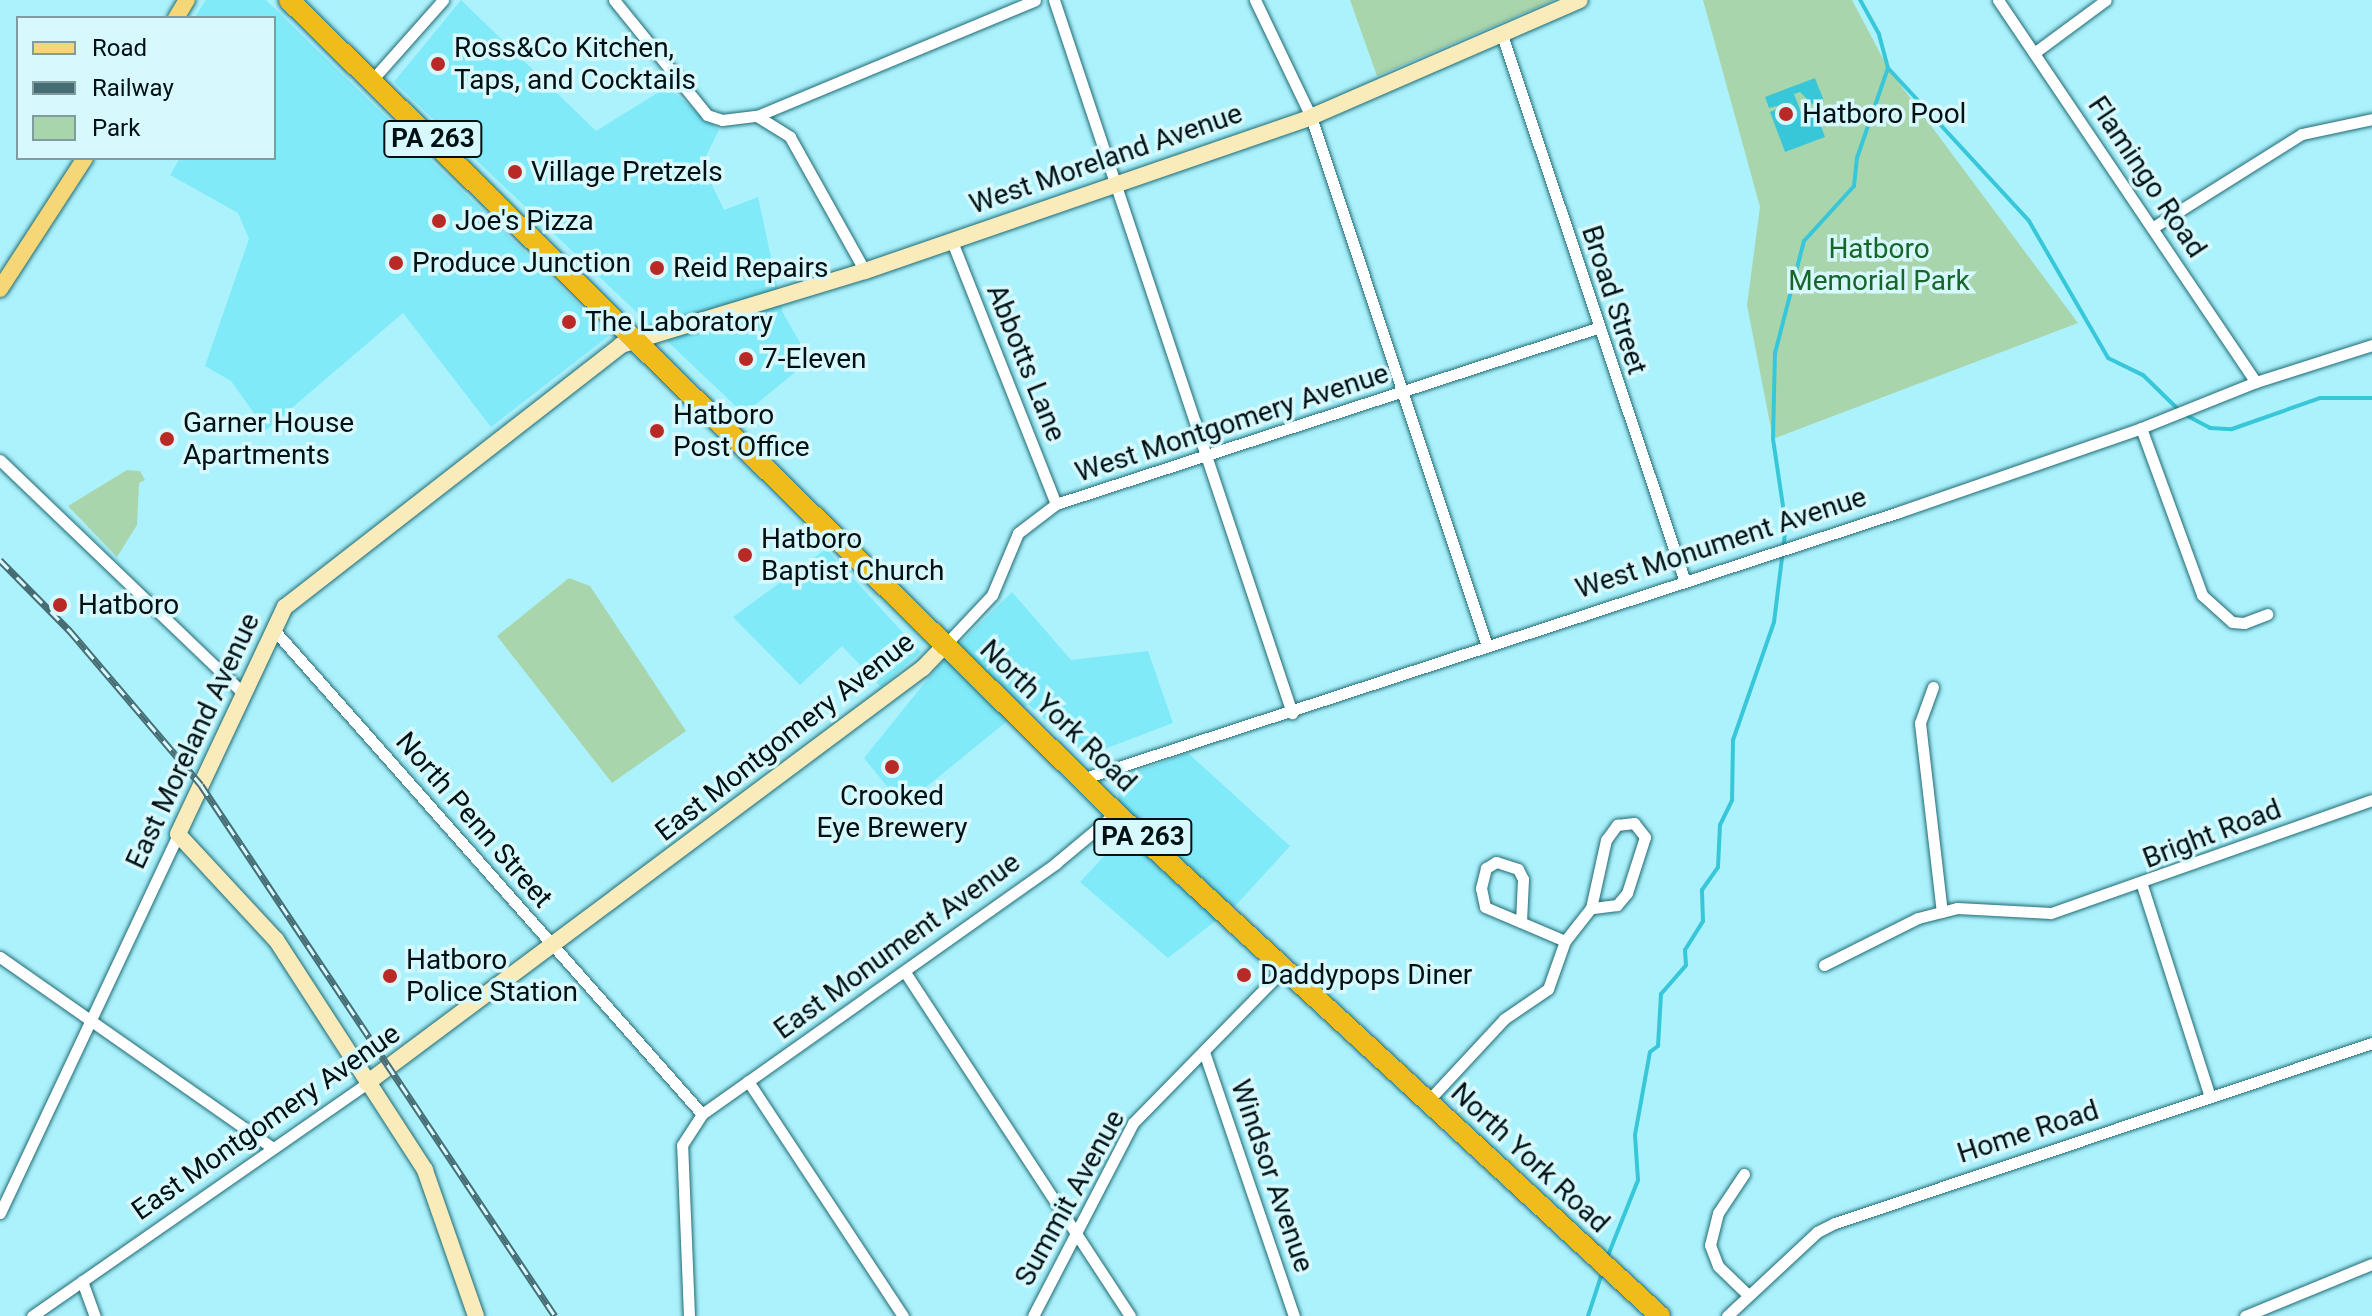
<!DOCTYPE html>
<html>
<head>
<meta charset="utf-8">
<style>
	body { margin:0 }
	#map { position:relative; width:2372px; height:1316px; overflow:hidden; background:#abf2fd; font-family:Roboto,sans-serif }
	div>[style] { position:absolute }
	.built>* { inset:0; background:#80eaf9 }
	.green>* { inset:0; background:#a9d5ad }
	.water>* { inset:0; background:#38c7d9 }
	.stream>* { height:4px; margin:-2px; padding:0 2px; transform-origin:2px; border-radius:2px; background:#38c7d9 }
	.roads { filter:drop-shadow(0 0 2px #206b74) drop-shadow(0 0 2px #206b74) }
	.street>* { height:11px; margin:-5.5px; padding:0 5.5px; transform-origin:5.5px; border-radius:5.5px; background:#fff }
	.secondary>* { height:16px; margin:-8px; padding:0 8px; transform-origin:8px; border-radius:8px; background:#faebbb }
	.primary>* { height:16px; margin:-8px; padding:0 8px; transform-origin:8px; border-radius:8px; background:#f6d777 }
	.highway>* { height:20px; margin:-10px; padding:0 10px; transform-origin:10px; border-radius:10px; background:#f0bc1c }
	.rail>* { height:7px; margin-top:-3.5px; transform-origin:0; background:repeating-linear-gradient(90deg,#d7f9fe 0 12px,#476d74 0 24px); box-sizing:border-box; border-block:2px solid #476d74 }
	.dots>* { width:22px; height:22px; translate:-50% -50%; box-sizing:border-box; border:4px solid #d7f9fe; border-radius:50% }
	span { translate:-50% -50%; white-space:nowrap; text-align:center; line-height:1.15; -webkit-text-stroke:7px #d7f9fe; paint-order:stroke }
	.shield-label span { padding:2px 6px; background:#d7f9fe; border:2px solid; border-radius:6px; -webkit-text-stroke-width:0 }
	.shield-label { font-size:26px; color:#001013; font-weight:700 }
	.poi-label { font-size:28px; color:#001013 }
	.left { translate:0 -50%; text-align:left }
	.street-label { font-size:28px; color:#001013 }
	.park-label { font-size:28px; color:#17662a }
	.legend { position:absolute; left:16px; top:16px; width:260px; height:144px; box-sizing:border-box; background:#d7f9fe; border:2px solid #819ca0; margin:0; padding:10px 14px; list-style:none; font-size:24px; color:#001013 }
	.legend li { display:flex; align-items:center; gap:16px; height:40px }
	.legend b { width:40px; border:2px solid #819ca0 }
</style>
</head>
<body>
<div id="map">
	<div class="built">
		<div style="clip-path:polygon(206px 0,266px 0,610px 335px,491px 427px,403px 313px,266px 430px,231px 381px,205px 366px,249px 239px,238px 213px,170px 175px,180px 158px,274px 158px,274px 18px,194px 18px)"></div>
		<div style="clip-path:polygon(461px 0,596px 131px,667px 87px,719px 130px,702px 164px,724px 210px,758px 197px,783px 313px,810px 360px,744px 414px,394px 82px)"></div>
		<div style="clip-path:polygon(826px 549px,921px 652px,881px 687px,842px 646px,800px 685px,733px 617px)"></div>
		<div style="clip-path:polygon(1012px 592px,1071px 660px,1148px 651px,1173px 723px,1086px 756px,1028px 704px,903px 806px,864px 758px,944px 659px)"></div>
		<div style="clip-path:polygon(1188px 753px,1290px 846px,1237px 904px,1168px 958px,1080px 882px,1119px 840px,1118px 778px)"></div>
	</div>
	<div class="green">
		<div style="clip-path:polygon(1350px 0,1554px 0,1377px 76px)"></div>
		<div style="clip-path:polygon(1703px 0,1852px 0,1888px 68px,2078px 323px,1773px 439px,1747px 305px,1760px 207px)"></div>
		<div style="clip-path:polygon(127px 470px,140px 471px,145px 480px,139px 483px,137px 525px,117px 557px,68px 506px)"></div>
		<div style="clip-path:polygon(569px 578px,590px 586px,686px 731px,612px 783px,497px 636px)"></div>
	</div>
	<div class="water">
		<div style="clip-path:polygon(1815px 78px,1824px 101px,1813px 105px,1800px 92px,1794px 94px,1802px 115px,1817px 115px,1825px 137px,1785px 152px,1770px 112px,1794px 102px,1769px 108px,1765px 97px)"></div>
	</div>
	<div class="stream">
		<div style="left:1888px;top:68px;width:208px;rotate:47.3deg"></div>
		<div style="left:2029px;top:221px;width:158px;rotate:60deg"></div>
		<div style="left:2108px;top:358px;width:39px;rotate:26deg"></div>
		<div style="left:2143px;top:375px;width:54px;rotate:44.3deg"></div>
		<div style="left:2182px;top:413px;width:32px;rotate:28deg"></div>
		<div style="left:2210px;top:428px;width:22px;rotate:3deg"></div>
		<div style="left:2232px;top:429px;width:93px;rotate:-19.4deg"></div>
		<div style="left:2320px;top:398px;width:52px"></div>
		<div style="left:1607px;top:1258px;width:84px;rotate:-68.3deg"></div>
		<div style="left:1638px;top:1180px;width:45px;rotate:-93.8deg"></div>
		<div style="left:1635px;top:1135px;width:84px;rotate:-79.8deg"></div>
		<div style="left:1650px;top:1052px;width:10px;rotate:-37deg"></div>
		<div style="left:1658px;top:1046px;width:52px;rotate:-86.7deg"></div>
		<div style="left:1661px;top:994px;width:38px;rotate:-49deg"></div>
		<div style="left:1686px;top:965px;width:15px;rotate:-94deg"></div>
		<div style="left:1685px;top:950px;width:34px;rotate:-58deg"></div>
		<div style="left:1703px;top:921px;width:31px;rotate:-92deg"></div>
		<div style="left:1702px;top:890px;width:28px;rotate:-55deg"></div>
		<div style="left:1718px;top:867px;width:42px;rotate:-87.3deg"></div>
		<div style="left:1720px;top:825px;width:28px;rotate:-64deg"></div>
		<div style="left:1732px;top:800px;width:60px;rotate:-89deg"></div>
		<div style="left:1733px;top:740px;width:125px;rotate:-70.8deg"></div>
		<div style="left:1774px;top:622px;width:97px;rotate:-82.9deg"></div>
		<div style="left:1786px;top:526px;width:88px;rotate:-98.5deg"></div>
		<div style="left:1773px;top:439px;width:86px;rotate:-88.7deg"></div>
		<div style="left:1775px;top:353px;width:116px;rotate:-75.5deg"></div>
		<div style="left:1804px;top:241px;width:74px;rotate:-47.7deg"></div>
		<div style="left:1854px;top:186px;width:28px;rotate:-84deg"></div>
		<div style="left:1857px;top:158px;width:95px;rotate:-71deg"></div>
		<div style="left:1888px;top:68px;width:35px;rotate:-105deg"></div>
		<div style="left:1879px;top:34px;width:39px;rotate:-119deg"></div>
		<div style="left:1588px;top:1316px;width:48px;rotate:-71.9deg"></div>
	</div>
	<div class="roads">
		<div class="street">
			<div style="left:614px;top:0;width:148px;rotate:51deg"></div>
			<div style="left:707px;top:115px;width:16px;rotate:18deg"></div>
			<div style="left:722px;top:120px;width:35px;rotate:-7deg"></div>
			<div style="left:757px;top:116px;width:39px;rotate:32deg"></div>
			<div style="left:790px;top:137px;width:154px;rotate:60.8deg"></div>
			<div style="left:1054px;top:0;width:752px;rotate:71.54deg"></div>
			<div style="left:1255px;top:0;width:130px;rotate:64.4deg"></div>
			<div style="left:1311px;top:117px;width:554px;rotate:71.6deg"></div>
			<div style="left:1998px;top:0;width:461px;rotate:56deg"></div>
			<div style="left:1502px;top:35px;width:574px;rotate:71.5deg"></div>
			<div style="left:2034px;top:53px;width:89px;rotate:-36.4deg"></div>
			<div style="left:372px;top:80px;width:107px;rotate:-48.4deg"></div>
			<div style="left:757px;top:116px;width:301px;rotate:-22.6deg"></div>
			<div style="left:2152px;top:228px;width:177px;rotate:-32.1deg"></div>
			<div style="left:2302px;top:134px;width:72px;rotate:-12.1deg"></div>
			<div style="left:951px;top:239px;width:285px;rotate:68.4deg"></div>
			<div style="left:2141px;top:428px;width:178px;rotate:69.9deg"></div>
			<div style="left:2202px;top:595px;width:40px;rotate:42deg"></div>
			<div style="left:2232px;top:622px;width:12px;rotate:5deg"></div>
			<div style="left:2244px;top:623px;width:25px;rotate:-21deg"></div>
			<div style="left:0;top:460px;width:338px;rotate:43.8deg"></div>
			<div style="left:274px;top:630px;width:646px;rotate:48.51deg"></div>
			<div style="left:945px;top:645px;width:69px;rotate:-46.8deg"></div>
			<div style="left:992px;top:595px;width:67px;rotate:-67.2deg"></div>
			<div style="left:1018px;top:533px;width:48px;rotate:-37.3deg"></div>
			<div style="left:1056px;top:504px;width:569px;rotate:-18.02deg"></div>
			<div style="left:1933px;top:687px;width:38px;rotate:110deg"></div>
			<div style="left:1920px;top:723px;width:190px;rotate:83.4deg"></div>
			<div style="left:1082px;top:779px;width:860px;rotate:-18.1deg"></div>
			<div style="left:1899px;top:512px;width:256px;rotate:-19.1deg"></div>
			<div style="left:2141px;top:428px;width:124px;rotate:-21.8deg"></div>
			<div style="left:2256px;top:382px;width:122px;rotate:-17.7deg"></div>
			<div style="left:2141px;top:882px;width:226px;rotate:72.2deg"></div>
			<div style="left:1521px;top:922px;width:43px;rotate:-87.3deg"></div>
			<div style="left:1523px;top:879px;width:11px;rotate:-117deg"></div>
			<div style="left:1518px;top:869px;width:23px;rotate:-162deg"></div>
			<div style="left:1496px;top:862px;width:12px;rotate:149deg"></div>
			<div style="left:1486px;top:868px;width:21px;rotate:104deg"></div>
			<div style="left:1481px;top:888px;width:19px;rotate:78deg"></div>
			<div style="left:1485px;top:907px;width:87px;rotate:23deg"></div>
			<div style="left:0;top:957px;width:333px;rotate:35deg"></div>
			<div style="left:1824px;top:965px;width:105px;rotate:-26.6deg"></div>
			<div style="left:1918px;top:918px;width:40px;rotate:-14.4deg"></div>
			<div style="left:1957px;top:908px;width:94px;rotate:3deg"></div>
			<div style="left:2051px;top:913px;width:340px;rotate:-19.4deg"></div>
			<div style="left:905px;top:972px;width:411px;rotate:56.8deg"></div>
			<div style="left:1204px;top:1052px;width:279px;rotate:71.2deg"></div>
			<div style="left:748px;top:1081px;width:282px;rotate:56.6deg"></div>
			<div style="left:1427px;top:1102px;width:113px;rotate:-47.1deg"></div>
			<div style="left:1504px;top:1019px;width:53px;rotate:-34.3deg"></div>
			<div style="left:1548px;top:989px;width:51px;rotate:-70.5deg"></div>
			<div style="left:1565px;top:941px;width:42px;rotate:-51.8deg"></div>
			<div style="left:1591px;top:908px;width:70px;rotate:-77.6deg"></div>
			<div style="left:1606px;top:840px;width:19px;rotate:-54deg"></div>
			<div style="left:1617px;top:825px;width:17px;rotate:-7deg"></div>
			<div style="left:1634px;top:823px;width:18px;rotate:52deg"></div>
			<div style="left:1645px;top:837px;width:59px;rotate:107.8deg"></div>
			<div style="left:1627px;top:893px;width:16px;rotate:130deg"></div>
			<div style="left:1617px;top:905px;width:26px;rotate:173deg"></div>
			<div style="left:1744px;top:1174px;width:47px;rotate:123.7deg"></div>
			<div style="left:1718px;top:1213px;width:33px;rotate:104deg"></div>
			<div style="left:1710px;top:1245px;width:22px;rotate:69deg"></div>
			<div style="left:1718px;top:1266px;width:40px;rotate:44deg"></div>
			<div style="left:0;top:1213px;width:419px;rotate:-64.8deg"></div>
			<div style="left:82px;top:1281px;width:37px;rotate:70deg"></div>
			<div style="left:32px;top:1316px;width:408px;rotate:-34.8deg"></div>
			<div style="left:689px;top:1316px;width:171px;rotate:-92.3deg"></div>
			<div style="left:682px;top:1145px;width:37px;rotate:-57deg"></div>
			<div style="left:702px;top:1114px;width:434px;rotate:-35.3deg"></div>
			<div style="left:1056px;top:863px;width:78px;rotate:-39.8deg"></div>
			<div style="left:1033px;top:1316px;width:217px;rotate:-62.6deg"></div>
			<div style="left:1133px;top:1123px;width:219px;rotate:-45.6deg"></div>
			<div style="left:1727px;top:1316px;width:123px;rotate:-43deg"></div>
			<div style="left:1817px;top:1232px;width:20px;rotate:-27deg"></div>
			<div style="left:1835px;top:1223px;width:566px;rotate:-18.53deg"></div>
			<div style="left:2245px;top:1316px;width:137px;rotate:-22.3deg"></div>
		</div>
		<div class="secondary">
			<div style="left:367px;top:1083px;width:694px;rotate:-36.74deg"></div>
			<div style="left:923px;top:668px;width:32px;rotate:-46deg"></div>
			<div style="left:476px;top:1316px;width:155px;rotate:-109.3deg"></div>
			<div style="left:425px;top:1170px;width:274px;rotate:-122.9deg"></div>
			<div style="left:276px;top:940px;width:144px;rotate:-132.8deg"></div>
			<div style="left:178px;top:834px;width:251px;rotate:-64.8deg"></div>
			<div style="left:285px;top:607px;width:426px;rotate:-37.9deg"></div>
			<div style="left:621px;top:345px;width:255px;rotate:-16.9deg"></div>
			<div style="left:865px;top:271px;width:472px;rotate:-19deg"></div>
			<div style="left:1311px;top:117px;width:293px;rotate:-23.5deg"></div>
		</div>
		<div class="primary">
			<div style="left:176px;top:18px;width:21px;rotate:-59deg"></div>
			<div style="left:0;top:289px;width:156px;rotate:-57deg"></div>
		</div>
		<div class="highway">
			<div style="left:289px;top:0;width:1160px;rotate:44.51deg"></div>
			<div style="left:1116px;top:813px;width:741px;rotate:42.76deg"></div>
		</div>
	</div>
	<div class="rail">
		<div style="left:0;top:560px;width:100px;rotate:45.4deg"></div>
		<div style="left:70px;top:631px;width:202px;rotate:49.6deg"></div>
		<div style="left:201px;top:785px;width:638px;rotate:56.31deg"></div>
	</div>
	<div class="dots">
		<div style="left:438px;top:64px;background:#b92a26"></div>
		<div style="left:1786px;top:114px;background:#b92a26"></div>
		<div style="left:515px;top:172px;background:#b92a26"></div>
		<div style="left:439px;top:221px;background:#b92a26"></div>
		<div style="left:396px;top:263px;background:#b92a26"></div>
		<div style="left:657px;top:268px;background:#b92a26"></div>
		<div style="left:569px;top:322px;background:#b92a26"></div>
		<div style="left:746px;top:359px;background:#b92a26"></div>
		<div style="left:657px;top:431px;background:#b92a26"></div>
		<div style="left:167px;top:439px;background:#b92a26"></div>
		<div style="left:745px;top:555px;background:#b92a26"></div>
		<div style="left:60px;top:605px;background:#b92a26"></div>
		<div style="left:892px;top:767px;background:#b92a26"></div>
		<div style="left:1244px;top:975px;background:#b92a26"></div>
		<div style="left:390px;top:976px;background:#b92a26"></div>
	</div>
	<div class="shield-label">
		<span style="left:433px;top:139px">PA 263</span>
		<span style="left:1143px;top:837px">PA 263</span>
	</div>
	<div class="poi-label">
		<span class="left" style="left:454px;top:64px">Ross&amp;Co Kitchen,<br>Taps, and Cocktails</span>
		<span class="left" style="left:1802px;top:114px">Hatboro Pool</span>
		<span class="left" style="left:531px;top:172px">Village Pretzels</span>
		<span class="left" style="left:455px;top:221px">Joe's Pizza</span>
		<span class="left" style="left:412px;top:263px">Produce Junction</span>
		<span class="left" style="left:673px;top:268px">Reid Repairs</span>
		<span class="left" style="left:585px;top:322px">The Laboratory</span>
		<span class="left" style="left:762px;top:359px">7-Eleven</span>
		<span class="left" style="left:673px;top:431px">Hatboro<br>Post Office</span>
		<span class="left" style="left:183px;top:439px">Garner House<br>Apartments</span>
		<span class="left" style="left:761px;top:555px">Hatboro<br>Baptist Church</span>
		<span class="left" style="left:78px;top:605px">Hatboro</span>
		<span style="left:892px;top:812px">Crooked<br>Eye Brewery</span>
		<span class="left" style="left:406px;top:976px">Hatboro<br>Police Station</span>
		<span class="left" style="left:1260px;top:975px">Daddypops Diner</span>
	</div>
	<div class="street-label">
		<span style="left:1106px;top:159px;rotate:-19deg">West Moreland Avenue</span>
		<span style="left:2147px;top:177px;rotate:56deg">Flamingo Road</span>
		<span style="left:1614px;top:300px;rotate:72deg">Broad Street</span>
		<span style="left:1026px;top:363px;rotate:68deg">Abbotts Lane</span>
		<span style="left:1232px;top:423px;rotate:-18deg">West Montgomery Avenue</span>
		<span style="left:1721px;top:543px;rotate:-18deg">West Monument Avenue</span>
		<span style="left:1058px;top:716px;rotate:44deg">North York Road</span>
		<span style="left:785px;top:737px;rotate:-38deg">East Montgomery Avenue</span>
		<span style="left:193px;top:741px;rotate:-65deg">East Moreland Avenue</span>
		<span style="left:474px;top:820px;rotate:49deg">North Penn Street</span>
		<span style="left:2212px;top:834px;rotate:-21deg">Bright Road</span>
		<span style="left:897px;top:946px;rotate:-36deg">East Monument Avenue</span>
		<span style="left:266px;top:1122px;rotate:-35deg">East Montgomery Avenue</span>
		<span style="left:2028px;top:1132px;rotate:-18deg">Home Road</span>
		<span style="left:1530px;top:1158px;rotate:43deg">North York Road</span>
		<span style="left:1272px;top:1176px;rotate:71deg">Windsor Avenue</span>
		<span style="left:1070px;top:1198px;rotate:-61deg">Summit Avenue</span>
	</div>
	<div class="park-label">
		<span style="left:1879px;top:265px">Hatboro<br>Memorial Park</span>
	</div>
	<ul class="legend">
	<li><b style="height:10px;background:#f6d777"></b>Road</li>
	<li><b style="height:10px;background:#476d74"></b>Railway</li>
	<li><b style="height:22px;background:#a9d5ad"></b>Park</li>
	</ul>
</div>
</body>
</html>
